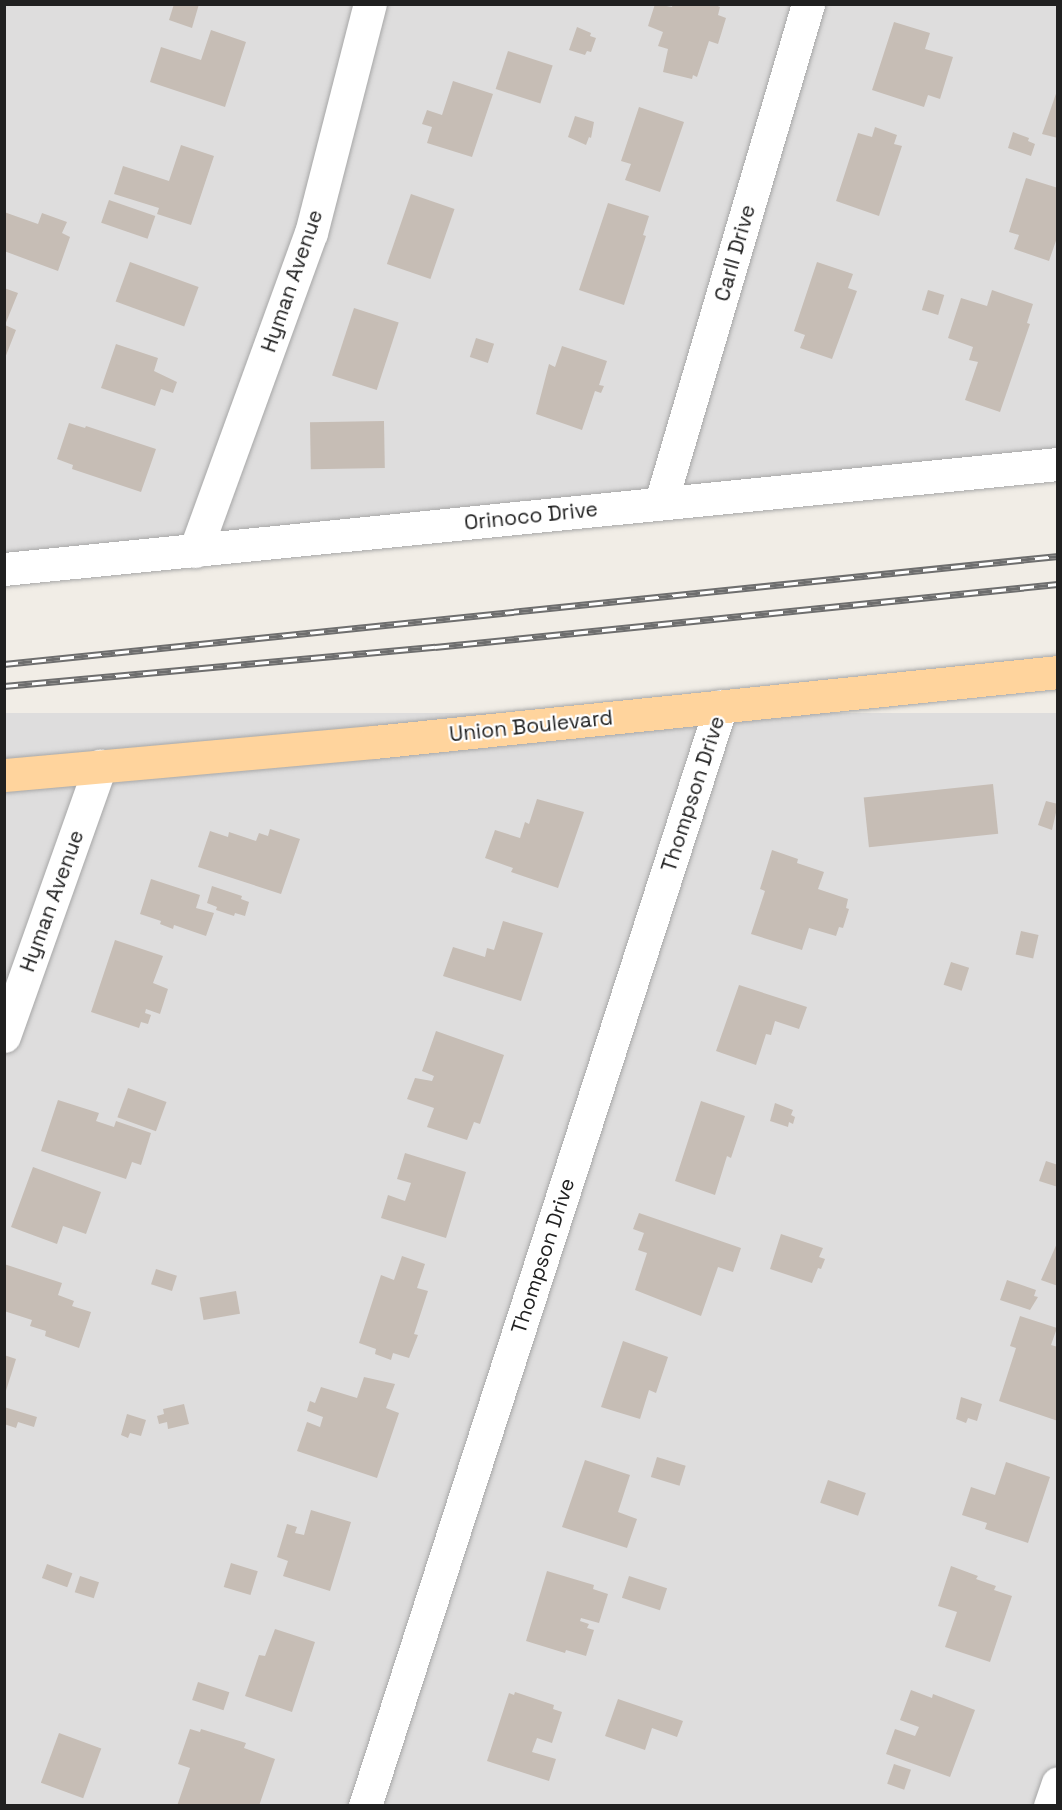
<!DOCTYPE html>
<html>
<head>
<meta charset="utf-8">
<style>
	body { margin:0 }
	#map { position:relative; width:1062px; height:1810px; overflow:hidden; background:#f1ede6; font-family:"Space Grotesk",sans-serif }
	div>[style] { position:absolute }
	.residential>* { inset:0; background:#dedddd; transform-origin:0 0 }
	.building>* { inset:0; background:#c6bdb5; transform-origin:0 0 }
	.roads { filter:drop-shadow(0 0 2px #a7a7a7) drop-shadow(0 0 2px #a7a7a7) }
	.minor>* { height:33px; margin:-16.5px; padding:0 16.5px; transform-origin:16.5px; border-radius:16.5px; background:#fff }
	.major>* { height:33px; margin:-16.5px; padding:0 16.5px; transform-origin:16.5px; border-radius:16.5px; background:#ffd49d }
	.rail>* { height:7px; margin-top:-3.5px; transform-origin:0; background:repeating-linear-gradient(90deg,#fff 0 14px,#6e6e6e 0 28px); box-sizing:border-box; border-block:2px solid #6e6e6e }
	span { translate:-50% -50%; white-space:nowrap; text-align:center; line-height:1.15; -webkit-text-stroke:4.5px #fff; paint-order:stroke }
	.street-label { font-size:21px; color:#202020 }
	.frame { position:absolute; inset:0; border:6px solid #202020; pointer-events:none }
</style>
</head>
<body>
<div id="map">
	<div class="residential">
		<div style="clip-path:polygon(5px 5px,1057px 5px,1057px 451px,5px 569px)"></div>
		<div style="left:1057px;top:713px;width:1092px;height:1059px;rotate:90deg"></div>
	</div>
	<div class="building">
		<div style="clip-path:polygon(174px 4px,199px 4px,192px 28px,169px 20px)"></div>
		<div style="clip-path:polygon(655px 4px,672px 7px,673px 4px,713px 4px,720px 7px,718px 15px,726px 18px,718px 44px,709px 41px,697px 77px,693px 75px,692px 79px,663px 72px,668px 49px,658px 46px,663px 32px,648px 26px)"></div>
		<div style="clip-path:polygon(894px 22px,930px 33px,925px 49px,953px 57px,940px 99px,928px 95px,924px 107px,872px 90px)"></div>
		<div style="clip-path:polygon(577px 27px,591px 33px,590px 36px,596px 38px,591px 52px,587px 51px,585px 55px,569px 50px)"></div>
		<div style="clip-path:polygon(211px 30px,246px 42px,225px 107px,150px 82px,161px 47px,201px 60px)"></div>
		<div style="left:508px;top:51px;width:47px;height:40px;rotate:18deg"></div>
		<div style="clip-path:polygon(453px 81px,493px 94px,472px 157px,427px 143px,432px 127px,422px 124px,427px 110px,442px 115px)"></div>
		<div style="clip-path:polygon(1058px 88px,1058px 138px,1042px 134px)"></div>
		<div style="clip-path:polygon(639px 107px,684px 122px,660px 192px,625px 180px,631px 164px,621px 161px)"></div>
		<div style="clip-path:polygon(575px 116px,594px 122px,591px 138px,589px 137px,586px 145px,568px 137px)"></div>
		<div style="clip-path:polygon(875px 127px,897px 135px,894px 144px,902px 146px,879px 216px,836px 201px,858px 133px,872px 137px)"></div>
		<div style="clip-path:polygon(1013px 132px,1029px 138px,1028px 141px,1035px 144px,1031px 156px,1008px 148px)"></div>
		<div style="clip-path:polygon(181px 145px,214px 156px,191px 225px,157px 214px,159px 208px,114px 194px,123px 166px,169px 181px)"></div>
		<div style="clip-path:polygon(1026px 178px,1058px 188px,1058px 235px,1049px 261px,1014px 249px,1019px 235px,1009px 232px)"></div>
		<div style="left:411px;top:194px;width:46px;height:74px;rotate:19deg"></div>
		<div style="left:109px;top:200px;width:49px;height:24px;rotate:19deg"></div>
		<div style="clip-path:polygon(608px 203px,649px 216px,643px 235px,646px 236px,624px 305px,579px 290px)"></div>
		<div style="clip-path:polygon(4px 212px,38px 224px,42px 213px,67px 222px,62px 233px,70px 237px,58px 271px,4px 251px)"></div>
		<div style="left:130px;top:262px;width:73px;height:42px;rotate:20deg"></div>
		<div style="clip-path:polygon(817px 262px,853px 274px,848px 288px,857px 291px,832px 359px,800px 348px,805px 335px,794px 331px)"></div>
		<div style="clip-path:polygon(4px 288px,18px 293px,5px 325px,16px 330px,5px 358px)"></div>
		<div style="left:928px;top:290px;width:17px;height:21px;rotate:17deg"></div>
		<div style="clip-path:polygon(992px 290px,1033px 304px,1027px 323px,1030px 324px,1000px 412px,965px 400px,978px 362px,969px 360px,973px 347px,948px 338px,961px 298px,987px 306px)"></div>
		<div style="left:354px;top:308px;width:47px;height:71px;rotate:18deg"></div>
		<div style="left:476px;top:338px;width:19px;height:20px;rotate:18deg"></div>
		<div style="clip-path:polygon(116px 344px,158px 358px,154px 371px,177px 382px,173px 393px,161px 389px,155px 406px,101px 388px)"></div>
		<div style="clip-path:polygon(562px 346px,607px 361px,599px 385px,604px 386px,601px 393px,595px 391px,582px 430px,536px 414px,549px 364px,555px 367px)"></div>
		<div style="left:384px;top:421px;width:47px;height:74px;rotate:89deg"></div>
		<div style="clip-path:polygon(69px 423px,85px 428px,86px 426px,156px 449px,141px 492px,72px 469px,73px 465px,57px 459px)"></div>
		<div style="left:993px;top:784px;width:50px;height:130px;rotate:84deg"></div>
		<div style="clip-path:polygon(537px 799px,584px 812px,558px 888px,511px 872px,513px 868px,485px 858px,495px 830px,520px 838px,525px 822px,529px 824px)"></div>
		<div style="clip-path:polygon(1046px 801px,1058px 804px,1052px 830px,1038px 825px)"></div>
		<div style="clip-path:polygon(270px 829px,300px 839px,281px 894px,198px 867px,210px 831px,228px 837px,229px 832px,256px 841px,259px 833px,268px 836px)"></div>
		<div style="clip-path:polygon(772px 850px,798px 859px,797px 863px,824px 872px,818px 889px,848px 899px,846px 908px,849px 909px,843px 928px,839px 927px,836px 936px,809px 928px,802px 950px,751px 934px,765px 891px,760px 889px)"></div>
		<div style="clip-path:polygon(151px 879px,200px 895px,196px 908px,214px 913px,206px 936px,174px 925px,173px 929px,160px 924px,161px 921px,140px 914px)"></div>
		<div style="clip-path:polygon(212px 886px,242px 896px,241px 899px,249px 902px,245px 916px,235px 913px,234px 916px,216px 910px,217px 907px,207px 903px)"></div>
		<div style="clip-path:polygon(503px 921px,543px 933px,521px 1001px,443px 976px,453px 947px,485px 957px,487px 948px,494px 950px)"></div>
		<div style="left:1021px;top:931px;width:18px;height:24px;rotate:13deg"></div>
		<div style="clip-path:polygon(115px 940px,163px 956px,153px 983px,168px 989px,160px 1014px,146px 1009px,145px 1013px,151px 1015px,148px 1024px,141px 1022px,139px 1028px,91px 1012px)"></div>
		<div style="left:951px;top:962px;width:19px;height:24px;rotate:18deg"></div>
		<div style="clip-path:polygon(739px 985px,807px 1007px,799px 1029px,775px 1021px,771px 1035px,766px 1034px,756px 1065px,716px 1051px)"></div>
		<div style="clip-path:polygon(436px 1031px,504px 1055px,480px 1124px,474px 1122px,467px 1140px,427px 1127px,434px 1108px,407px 1099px,415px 1078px,432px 1081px,434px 1076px,422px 1071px)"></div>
		<div style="left:128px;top:1088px;width:41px;height:31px;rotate:20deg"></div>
		<div style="clip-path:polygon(58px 1100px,99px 1113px,96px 1121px,114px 1127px,116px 1121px,151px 1133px,141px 1165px,132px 1162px,126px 1179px,41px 1151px)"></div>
		<div style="clip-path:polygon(701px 1101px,745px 1116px,731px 1158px,727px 1156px,715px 1195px,675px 1181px)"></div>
		<div style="clip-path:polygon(775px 1103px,793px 1110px,791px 1115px,795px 1117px,793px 1124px,789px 1122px,788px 1127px,770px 1121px)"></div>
		<div style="clip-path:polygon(405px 1153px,466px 1172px,446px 1238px,381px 1218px,388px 1195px,405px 1201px,411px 1183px,397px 1179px)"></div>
		<div style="clip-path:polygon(1046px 1161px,1058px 1165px,1058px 1187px,1039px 1181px)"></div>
		<div style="clip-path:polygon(33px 1167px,101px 1192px,86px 1234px,63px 1226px,57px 1244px,11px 1227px)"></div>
		<div style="clip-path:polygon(639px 1213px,741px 1248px,733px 1272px,718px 1267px,701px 1316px,635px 1290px,647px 1253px,638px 1250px,644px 1233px,633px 1229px)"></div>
		<div style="clip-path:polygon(781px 1234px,823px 1248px,819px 1257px,825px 1259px,821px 1269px,818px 1268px,812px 1283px,770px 1269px)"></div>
		<div style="clip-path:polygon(1058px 1241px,1058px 1286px,1041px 1280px)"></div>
		<div style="clip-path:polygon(402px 1256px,425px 1264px,417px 1288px,428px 1291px,414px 1334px,418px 1335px,409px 1358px,393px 1353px,391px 1360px,375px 1354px,376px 1349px,359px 1343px,381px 1275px,394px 1280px)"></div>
		<div style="clip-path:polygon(4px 1264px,62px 1283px,58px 1295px,74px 1301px,72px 1306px,91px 1312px,79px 1348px,45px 1336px,46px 1331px,30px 1326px,32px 1320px,4px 1311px)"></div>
		<div style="left:156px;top:1269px;width:22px;height:16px;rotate:18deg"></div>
		<div style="clip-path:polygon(1007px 1280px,1036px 1290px,1034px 1296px,1038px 1297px,1030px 1310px,1000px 1300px)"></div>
		<div style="left:236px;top:1291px;width:23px;height:37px;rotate:80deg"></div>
		<div style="clip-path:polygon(1020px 1316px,1057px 1328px,1051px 1345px,1058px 1347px,1058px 1421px,999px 1401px,1016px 1348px,1010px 1346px)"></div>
		<div style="clip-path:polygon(623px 1341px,668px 1357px,656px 1393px,649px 1390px,640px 1419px,601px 1407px)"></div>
		<div style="clip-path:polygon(4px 1355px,16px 1359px,5px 1394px,4px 1394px)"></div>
		<div style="clip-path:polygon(364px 1377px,395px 1384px,386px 1408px,399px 1413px,377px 1478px,297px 1451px,307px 1422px,320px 1427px,323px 1417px,307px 1411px,310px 1401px,315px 1403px,321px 1387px,357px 1398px)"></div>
		<div style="clip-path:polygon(961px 1397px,982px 1404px,977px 1421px,968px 1418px,966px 1423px,956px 1419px)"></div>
		<div style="clip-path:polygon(184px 1404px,189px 1424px,168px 1429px,167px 1422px,159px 1424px,157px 1416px,164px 1414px,163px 1409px)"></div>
		<div style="clip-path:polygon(4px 1407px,37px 1417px,34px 1427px,18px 1422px,16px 1428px,4px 1424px)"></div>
		<div style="clip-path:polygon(127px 1414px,146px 1420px,141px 1436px,130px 1433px,128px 1438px,121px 1435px)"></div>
		<div style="left:657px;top:1457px;width:30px;height:21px;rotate:17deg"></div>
		<div style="clip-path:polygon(585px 1460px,630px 1475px,618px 1512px,637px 1519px,627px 1548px,562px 1527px)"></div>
		<div style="clip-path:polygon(1006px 1462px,1050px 1477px,1028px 1543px,985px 1529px,987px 1523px,962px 1515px,971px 1487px,995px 1495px)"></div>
		<div style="left:828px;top:1480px;width:40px;height:24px;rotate:19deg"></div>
		<div style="clip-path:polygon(311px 1510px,351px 1522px,330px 1591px,283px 1576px,288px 1561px,277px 1557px,287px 1524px,297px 1527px,295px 1533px,304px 1535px)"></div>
		<div style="left:231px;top:1563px;width:28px;height:25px;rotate:17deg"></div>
		<div style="left:47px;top:1564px;width:27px;height:15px;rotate:20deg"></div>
		<div style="clip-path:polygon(951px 1566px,978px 1576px,976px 1579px,996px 1586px,994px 1590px,1012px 1596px,990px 1662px,945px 1647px,957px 1612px,938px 1606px)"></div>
		<div style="clip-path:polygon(547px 1571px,594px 1585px,593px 1589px,608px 1594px,599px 1623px,581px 1618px,580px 1621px,589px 1624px,587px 1628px,594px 1630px,586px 1656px,566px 1650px,565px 1653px,526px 1641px)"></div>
		<div style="left:80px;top:1576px;width:20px;height:17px;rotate:18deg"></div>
		<div style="left:629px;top:1576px;width:40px;height:23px;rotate:18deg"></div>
		<div style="clip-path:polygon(275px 1629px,315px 1642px,292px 1712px,245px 1696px,259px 1655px,265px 1656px)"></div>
		<div style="left:198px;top:1682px;width:33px;height:19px;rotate:18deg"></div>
		<div style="clip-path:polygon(911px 1690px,932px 1698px,933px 1694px,975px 1710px,950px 1777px,886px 1754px,895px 1729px,915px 1736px,919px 1727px,900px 1720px)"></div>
		<div style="clip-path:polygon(515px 1692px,554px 1705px,553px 1709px,562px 1712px,552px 1743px,537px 1738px,532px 1752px,556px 1759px,549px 1781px,487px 1761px,509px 1693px,514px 1695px)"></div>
		<div style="clip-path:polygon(618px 1699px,683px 1721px,677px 1737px,652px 1728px,645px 1750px,605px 1736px)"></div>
		<div style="clip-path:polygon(190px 1729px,200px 1732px,201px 1729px,246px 1743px,244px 1748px,275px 1759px,259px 1806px,177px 1806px,190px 1768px,178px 1764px)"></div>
		<div style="left:59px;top:1733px;width:45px;height:53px;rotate:20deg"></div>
		<div style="left:894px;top:1764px;width:18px;height:21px;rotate:19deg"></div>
	</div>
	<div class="roads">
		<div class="minor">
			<div style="left:661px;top:502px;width:519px;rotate:-73.55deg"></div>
			<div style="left:195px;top:551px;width:338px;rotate:-70deg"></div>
			<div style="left:311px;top:233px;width:236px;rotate:-75.6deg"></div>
			<div style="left:4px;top:569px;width:1059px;rotate:-5.69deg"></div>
			<div style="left:4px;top:1036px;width:287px;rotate:-70.4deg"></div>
			<div style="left:365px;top:1806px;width:1156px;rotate:-72.07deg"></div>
			<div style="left:1050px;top:1806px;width:24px;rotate:-71deg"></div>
		</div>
		<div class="major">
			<div style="left:4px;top:775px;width:371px;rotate:-5.1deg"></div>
			<div style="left:374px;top:742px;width:688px;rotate:-5.84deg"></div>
		</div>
	</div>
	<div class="rail">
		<div style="left:4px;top:664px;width:1060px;rotate:-5.85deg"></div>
		<div style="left:4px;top:686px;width:433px;rotate:-5.2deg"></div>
		<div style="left:435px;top:647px;width:626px;rotate:-5.77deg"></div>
	</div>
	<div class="street-label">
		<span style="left:735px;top:253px;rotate:-74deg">Carll Drive</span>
		<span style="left:292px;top:281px;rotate:-71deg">Hyman Avenue</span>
		<span style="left:531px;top:516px;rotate:-6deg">Orinoco Drive</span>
		<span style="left:531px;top:726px;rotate:-6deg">Union Boulevard</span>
		<span style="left:693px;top:794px;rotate:-72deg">Thompson Drive</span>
		<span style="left:52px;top:901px;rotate:-70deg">Hyman Avenue</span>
		<span style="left:543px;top:1256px;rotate:-72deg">Thompson Drive</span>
	</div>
	<div class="frame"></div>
</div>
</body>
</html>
